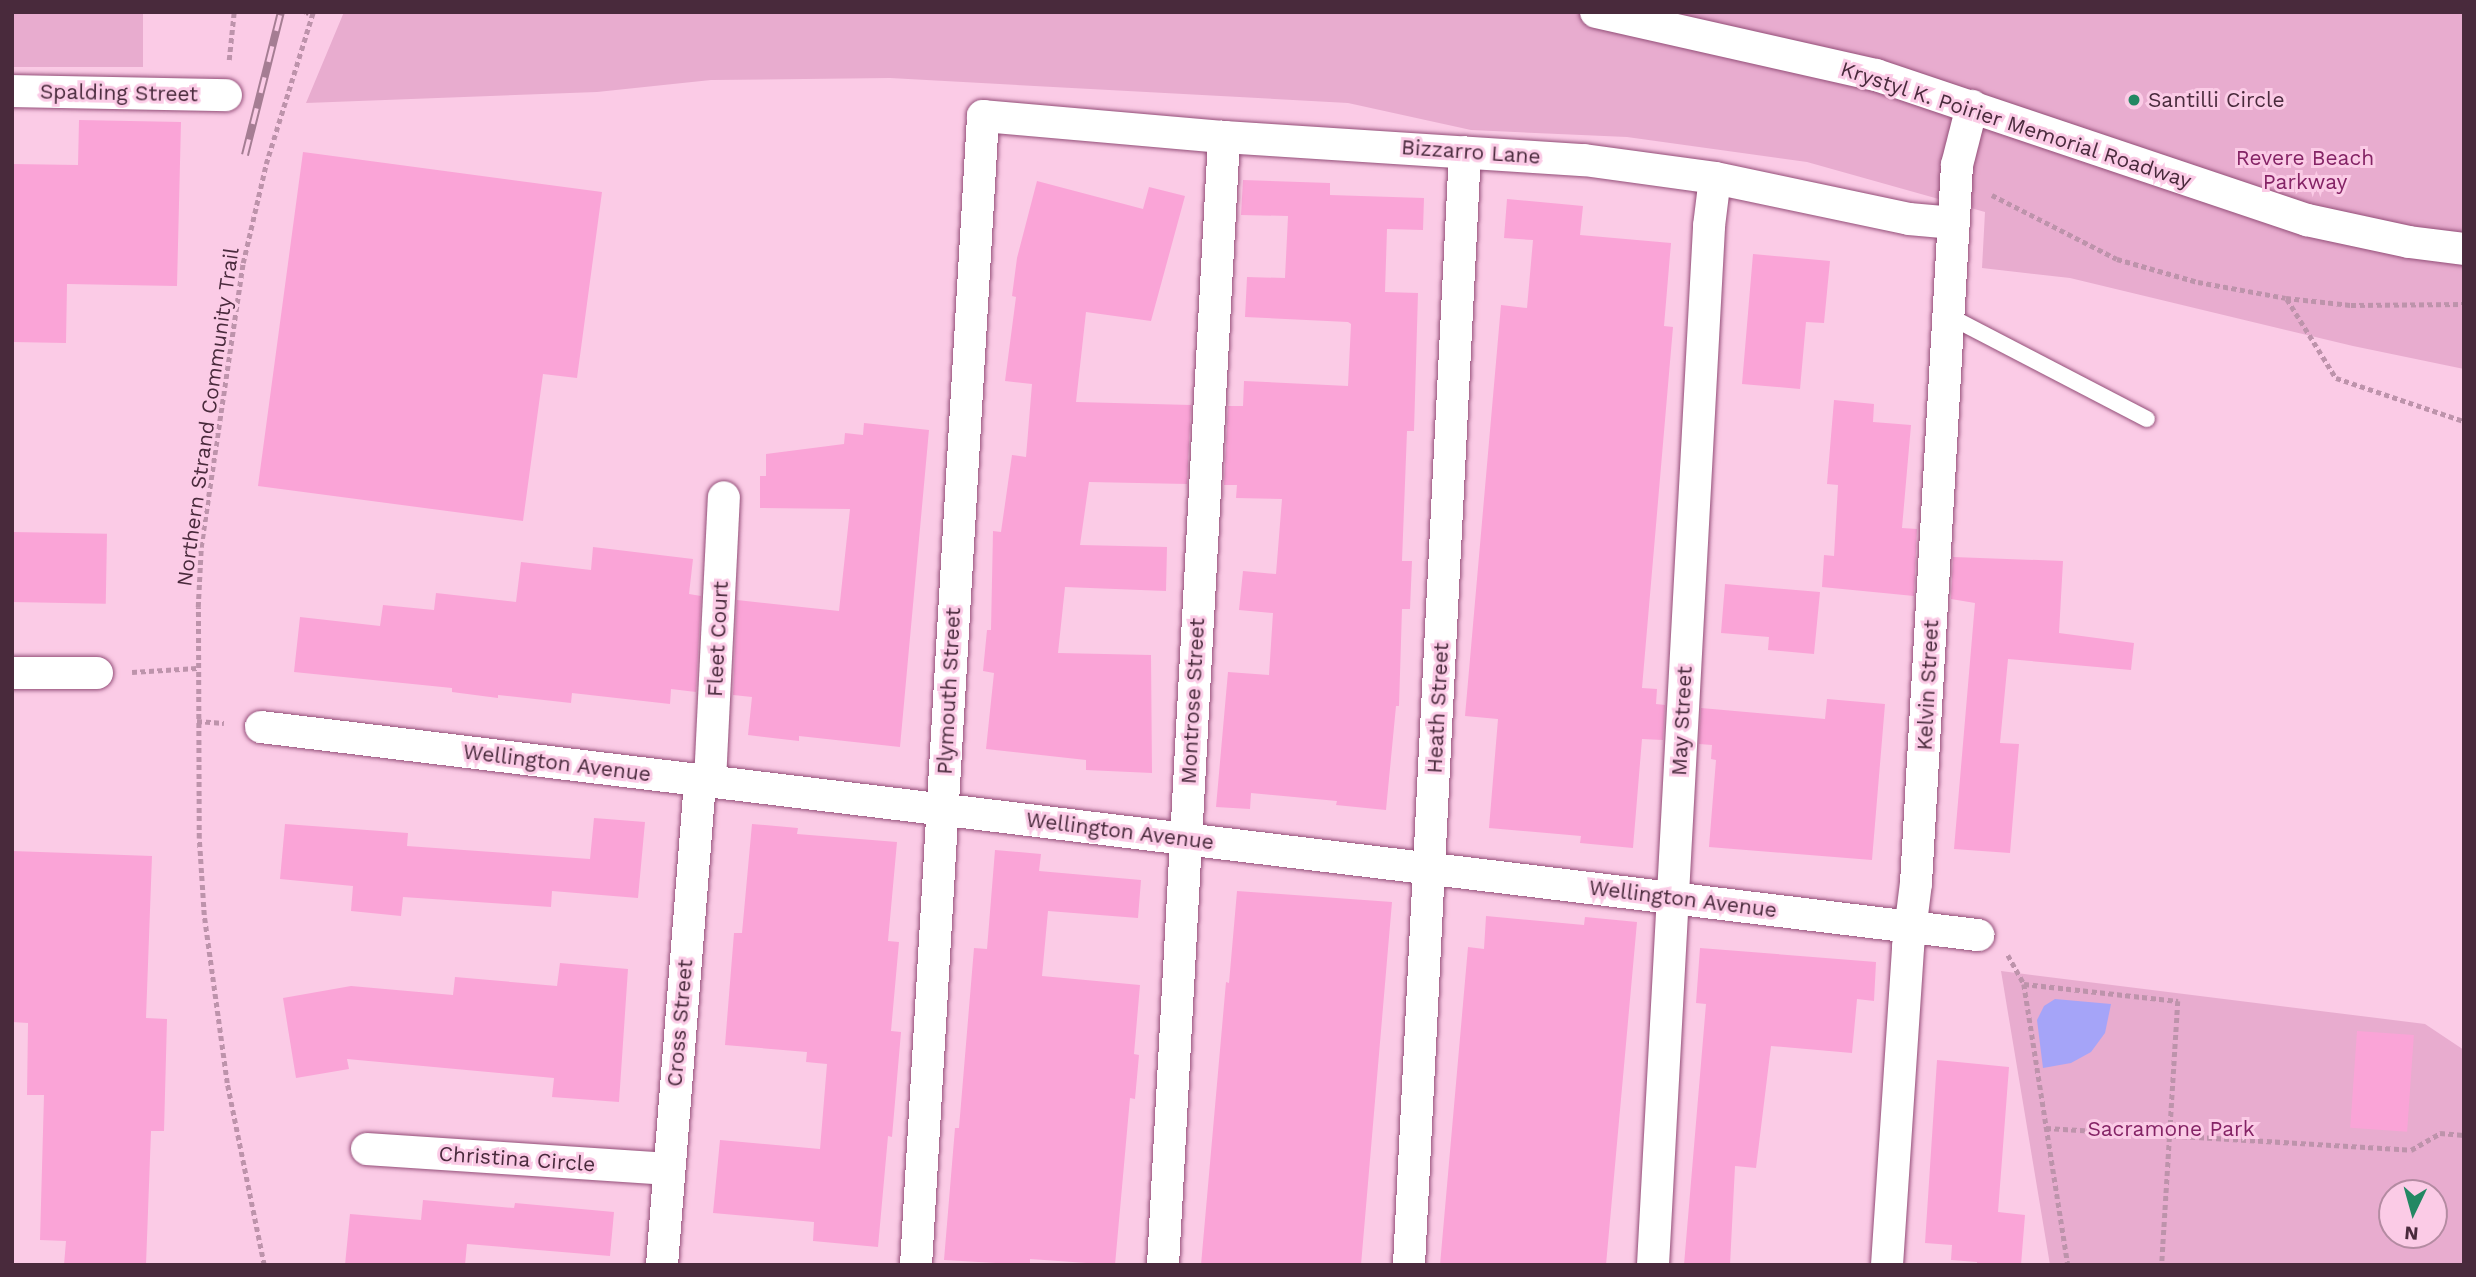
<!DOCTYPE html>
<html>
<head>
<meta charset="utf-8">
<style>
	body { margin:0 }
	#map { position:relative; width:2476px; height:1277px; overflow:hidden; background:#fbcbe6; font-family:"Work Sans",sans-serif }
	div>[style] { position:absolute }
	.green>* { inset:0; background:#e8accf; transform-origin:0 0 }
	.water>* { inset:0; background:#a5a4f8 }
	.building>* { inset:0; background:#faa4d7; transform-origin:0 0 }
	.path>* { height:4.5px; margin-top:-2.25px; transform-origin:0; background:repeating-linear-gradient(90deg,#bd93ab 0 5px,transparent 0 8.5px) }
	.roads { filter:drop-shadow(0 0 2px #934e78) drop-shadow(0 0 2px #934e78) }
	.lane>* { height:16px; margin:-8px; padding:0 8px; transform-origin:8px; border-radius:8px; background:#fff }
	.street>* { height:32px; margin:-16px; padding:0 16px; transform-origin:16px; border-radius:16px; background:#fff }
	.rail>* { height:8px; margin-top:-4px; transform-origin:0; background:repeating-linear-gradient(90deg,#fbcbe6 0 16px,#a57d93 0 32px); box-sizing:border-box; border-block:2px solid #a57d93 }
	.dots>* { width:19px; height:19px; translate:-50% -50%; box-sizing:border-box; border:4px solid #fbcbe6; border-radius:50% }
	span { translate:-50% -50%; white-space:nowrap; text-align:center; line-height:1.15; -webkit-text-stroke:6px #fbcbe6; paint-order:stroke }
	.street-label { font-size:21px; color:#492a3c }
	.poi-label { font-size:21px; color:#492a3c }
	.left { translate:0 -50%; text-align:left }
	.park-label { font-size:21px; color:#842365 }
	.frame { position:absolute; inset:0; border:14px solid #492a3c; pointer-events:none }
	.north { position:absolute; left:2378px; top:1179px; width:70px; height:70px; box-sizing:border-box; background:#fbcbe6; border:2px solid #b48ba2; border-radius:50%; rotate:185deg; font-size:19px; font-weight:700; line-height:28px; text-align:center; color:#492a3c }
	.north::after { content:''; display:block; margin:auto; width:24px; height:32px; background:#238863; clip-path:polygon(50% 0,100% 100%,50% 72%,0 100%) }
</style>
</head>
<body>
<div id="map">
	<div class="green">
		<div style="left:12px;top:12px;width:131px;height:55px"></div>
		<div style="clip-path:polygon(344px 12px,2464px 12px,2464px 369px,2353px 346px,2070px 278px,1982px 268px,1985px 212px,1807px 162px,1627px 137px,1471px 130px,1348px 103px,890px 78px,711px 80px,597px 92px,306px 103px)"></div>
		<div style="clip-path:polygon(evenodd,2001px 971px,2425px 1024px,2464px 1050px,2464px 1265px,2050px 1265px,2001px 971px,2392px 1193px,2434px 1193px,2434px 1235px,2392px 1235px,2392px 1193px)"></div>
	</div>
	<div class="water">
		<div style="clip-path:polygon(2055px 999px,2111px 1004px,2105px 1033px,2091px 1052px,2071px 1063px,2043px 1068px,2037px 1020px,2044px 1006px)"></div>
	</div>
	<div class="building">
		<div style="clip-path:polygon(79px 120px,181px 122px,177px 286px,67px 284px,66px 343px,12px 342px,12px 164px,78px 165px)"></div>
		<div style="clip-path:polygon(303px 152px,602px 192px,577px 378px,543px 374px,523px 521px,258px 486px)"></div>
		<div style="clip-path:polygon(1243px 180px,1330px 183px,1330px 195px,1424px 198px,1423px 230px,1387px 229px,1385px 292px,1418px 293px,1414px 431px,1407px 431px,1402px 561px,1412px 561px,1410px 609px,1402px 609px,1399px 706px,1396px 706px,1386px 810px,1336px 805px,1337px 801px,1251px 793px,1250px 809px,1216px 807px,1228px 672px,1269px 675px,1273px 613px,1239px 610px,1243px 571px,1276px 574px,1282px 499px,1236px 498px,1237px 485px,1224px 485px,1228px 406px,1243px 406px,1244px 381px,1348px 386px,1351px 324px,1348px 322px,1245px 317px,1247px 277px,1285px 278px,1288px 216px,1241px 215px)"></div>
		<div style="clip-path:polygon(1037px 181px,1143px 209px,1149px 187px,1185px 196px,1151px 321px,1086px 312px,1076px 402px,1191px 405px,1187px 484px,1089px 482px,1080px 545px,1167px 547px,1166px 591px,1065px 587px,1058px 653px,1151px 655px,1152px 773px,1086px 770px,1086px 760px,986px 749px,994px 673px,983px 671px,987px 630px,991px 630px,993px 531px,1001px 532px,1012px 455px,1026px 457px,1032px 384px,1005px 381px,1016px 297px,1012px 296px,1017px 258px)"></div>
		<div style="clip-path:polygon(1507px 199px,1583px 206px,1580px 235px,1671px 243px,1664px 326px,1673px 327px,1642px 688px,1657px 689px,1656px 704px,1665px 705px,1663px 740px,1642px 739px,1633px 848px,1580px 843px,1581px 836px,1489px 828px,1498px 719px,1465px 716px,1501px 305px,1527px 308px,1533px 240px,1504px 238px)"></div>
		<div style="clip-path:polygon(1753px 254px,1830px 261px,1824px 323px,1806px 322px,1800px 389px,1742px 384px)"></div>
		<div style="clip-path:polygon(1834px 400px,1874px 404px,1873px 422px,1911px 425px,1902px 528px,1917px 529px,1914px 596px,1822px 587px,1824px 555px,1834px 556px,1838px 485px,1827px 484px)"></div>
		<div style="clip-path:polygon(864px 423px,929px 430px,900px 747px,799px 736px,799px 741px,748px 735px,752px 697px,733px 695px,737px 600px,839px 611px,850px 509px,760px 508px,760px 476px,766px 476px,766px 454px,844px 444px,845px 433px,863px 435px)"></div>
		<div style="left:12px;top:532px;width:95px;height:70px;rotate:1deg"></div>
		<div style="clip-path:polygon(593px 547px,693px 559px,689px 594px,701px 596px,696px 692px,671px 689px,670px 704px,572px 693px,571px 703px,498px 695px,498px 698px,452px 692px,452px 688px,294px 672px,300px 617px,380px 626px,383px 605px,434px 610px,436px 593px,516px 602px,521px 562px,591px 570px)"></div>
		<div style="clip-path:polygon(1953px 557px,2063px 561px,2059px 633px,2134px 643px,2131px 670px,2008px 659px,2000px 743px,2019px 744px,2010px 853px,1954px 849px,1975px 603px,1951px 599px)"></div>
		<div style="clip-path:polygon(1725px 584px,1820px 592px,1814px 654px,1768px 650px,1769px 637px,1721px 633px)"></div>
		<div style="clip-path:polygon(1827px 699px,1885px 704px,1872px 860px,1709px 847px,1716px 760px,1711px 759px,1712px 745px,1699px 744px,1701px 708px,1825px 719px)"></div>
		<div style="clip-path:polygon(594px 818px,645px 822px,638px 898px,552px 891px,551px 907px,403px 897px,401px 916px,351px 911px,353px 886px,280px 879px,285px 824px,408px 833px,407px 846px,590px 859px)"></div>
		<div style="clip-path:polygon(752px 824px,798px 828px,797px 834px,897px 842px,888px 941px,899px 942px,891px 1031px,901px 1032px,892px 1137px,888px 1136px,878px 1247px,813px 1241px,814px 1222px,713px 1213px,720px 1140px,820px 1149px,827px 1064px,806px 1062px,807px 1052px,725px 1045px,734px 933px,742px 933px)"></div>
		<div style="clip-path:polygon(995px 850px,1041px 854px,1039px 871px,1141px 880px,1138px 918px,1048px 911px,1042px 976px,1140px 985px,1134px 1054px,1139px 1055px,1135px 1099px,1130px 1098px,1115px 1265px,1030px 1259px,1030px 1265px,944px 1260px,955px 1128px,959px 1128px,974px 948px,987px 949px)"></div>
		<div style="clip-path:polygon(12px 851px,152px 856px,146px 1018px,167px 1019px,164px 1131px,151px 1131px,146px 1265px,64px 1265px,66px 1241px,40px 1240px,44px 1095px,27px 1095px,28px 1023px,12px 1022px)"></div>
		<div style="clip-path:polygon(1237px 891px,1392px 902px,1361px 1265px,1201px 1265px,1226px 982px,1229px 983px)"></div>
		<div style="clip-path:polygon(1486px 916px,1584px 925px,1585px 917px,1637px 922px,1606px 1265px,1440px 1265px,1468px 947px,1484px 949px)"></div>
		<div style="clip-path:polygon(1700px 948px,1876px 962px,1874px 1001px,1857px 999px,1852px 1053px,1771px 1046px,1756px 1168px,1735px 1166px,1730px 1265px,1684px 1265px,1706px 1004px,1696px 1003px)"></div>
		<div style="clip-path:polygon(560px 963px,628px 969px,619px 1102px,552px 1097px,554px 1078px,347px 1059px,349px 1069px,296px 1078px,283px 998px,351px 986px,453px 995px,455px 977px,557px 986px)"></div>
		<div style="left:2357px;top:1031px;width:57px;height:97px;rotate:4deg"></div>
		<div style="clip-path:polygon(1937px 1060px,2009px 1067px,1998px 1212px,2025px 1215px,2021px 1265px,1977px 1265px,1977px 1262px,1951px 1260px,1952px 1245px,1925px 1243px)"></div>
		<div style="clip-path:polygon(423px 1200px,514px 1208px,515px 1203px,614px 1212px,610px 1256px,467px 1244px,465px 1265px,345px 1265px,350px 1214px,421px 1220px)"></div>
	</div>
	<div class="path">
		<div style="left:229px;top:60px;width:48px;rotate:-84.1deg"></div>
		<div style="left:1992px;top:195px;width:140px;rotate:27.1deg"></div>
		<div style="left:2117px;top:259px;width:84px;rotate:15.9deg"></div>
		<div style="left:2198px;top:282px;width:89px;rotate:10.3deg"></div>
		<div style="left:2286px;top:298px;width:65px;rotate:6.1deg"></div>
		<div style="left:2351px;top:305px;width:113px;rotate:-0.5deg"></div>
		<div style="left:2287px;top:299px;width:93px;rotate:58.2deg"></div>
		<div style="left:2336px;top:378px;width:135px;rotate:18.6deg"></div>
		<div style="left:132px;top:672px;width:65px;rotate:-3.5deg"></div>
		<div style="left:197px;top:721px;width:27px;rotate:4deg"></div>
		<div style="left:2008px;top:955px;width:33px;rotate:61deg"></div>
		<div style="left:2024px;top:984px;width:284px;rotate:81.1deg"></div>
		<div style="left:2024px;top:984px;width:155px;rotate:6.3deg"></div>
		<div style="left:2178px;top:1001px;width:264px;rotate:93.5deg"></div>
		<div style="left:2046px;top:1128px;width:366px;rotate:3.4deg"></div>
		<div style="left:2411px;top:1150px;width:34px;rotate:-30deg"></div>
		<div style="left:2440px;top:1133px;width:24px;rotate:5deg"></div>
		<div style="left:264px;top:1265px;width:186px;rotate:-101.5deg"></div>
		<div style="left:227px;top:1083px;width:170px;rotate:-97.8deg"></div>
		<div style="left:204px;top:915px;width:77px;rotate:-93.7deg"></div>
		<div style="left:199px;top:838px;width:231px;rotate:-90.2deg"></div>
		<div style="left:198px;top:607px;width:60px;rotate:-87.1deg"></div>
		<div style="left:201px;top:547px;width:287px;rotate:-81.6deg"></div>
		<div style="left:243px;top:263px;width:102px;rotate:-76.9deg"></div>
		<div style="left:266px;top:164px;width:159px;rotate:-72.8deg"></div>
	</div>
	<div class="roads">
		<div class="lane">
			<div style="left:1949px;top:316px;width:223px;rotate:27.5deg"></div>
		</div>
		<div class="street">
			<div style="left:1596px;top:12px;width:287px;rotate:12.7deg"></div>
			<div style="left:1876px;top:75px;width:455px;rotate:18.6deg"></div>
			<div style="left:2307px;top:220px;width:104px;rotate:12.2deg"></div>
			<div style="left:2409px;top:242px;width:55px;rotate:7.3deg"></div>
			<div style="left:12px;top:91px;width:214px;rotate:1.1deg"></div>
			<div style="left:12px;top:673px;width:85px"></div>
			<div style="left:261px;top:727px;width:1730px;rotate:6.91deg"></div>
			<div style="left:710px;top:781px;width:284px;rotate:-87.2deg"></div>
			<div style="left:367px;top:1149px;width:302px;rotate:3.8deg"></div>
			<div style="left:662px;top:1265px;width:485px;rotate:-85.5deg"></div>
			<div style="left:916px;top:1265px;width:1151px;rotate:-86.66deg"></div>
			<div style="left:983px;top:116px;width:242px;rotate:5deg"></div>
			<div style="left:1224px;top:137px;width:361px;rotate:3.7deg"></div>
			<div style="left:1584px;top:160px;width:132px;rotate:7.8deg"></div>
			<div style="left:1715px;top:178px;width:198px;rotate:11.9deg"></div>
			<div style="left:1909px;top:219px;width:45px;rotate:5.1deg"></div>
			<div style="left:1163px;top:1265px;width:1130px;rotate:-86.9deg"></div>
			<div style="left:1409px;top:1265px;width:1114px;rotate:-87.12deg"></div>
			<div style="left:1653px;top:1265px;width:1041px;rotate:-86.91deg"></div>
			<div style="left:1709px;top:226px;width:48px;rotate:-82.9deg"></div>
			<div style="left:1887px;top:1265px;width:319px;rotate:-86.2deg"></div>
			<div style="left:1908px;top:947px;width:64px;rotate:-82.9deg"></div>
			<div style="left:1916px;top:883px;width:719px;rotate:-86.73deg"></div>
			<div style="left:1957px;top:165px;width:61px;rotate:-75.7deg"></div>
		</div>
	</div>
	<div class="rail">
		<div style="left:304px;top:14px;width:2px;rotate:-63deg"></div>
		<div style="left:245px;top:155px;width:147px;rotate:-75.9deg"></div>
	</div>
	<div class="dots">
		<div style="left:2134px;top:100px;background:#238863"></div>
	</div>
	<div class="street-label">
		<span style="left:119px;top:93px;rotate:1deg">Spalding Street</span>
		<span style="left:2016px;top:125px;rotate:18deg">Krystyl K. Poirier Memorial Roadway</span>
		<span style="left:1471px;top:152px;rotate:4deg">Bizzarro Lane</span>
		<span style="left:208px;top:417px;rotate:-82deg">Northern Strand Community Trail</span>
		<span style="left:718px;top:639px;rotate:-87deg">Fleet Court</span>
		<span style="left:1928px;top:685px;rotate:-87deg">Kelvin Street</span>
		<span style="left:949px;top:691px;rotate:-87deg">Plymouth Street</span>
		<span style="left:1193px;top:701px;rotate:-87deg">Montrose Street</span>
		<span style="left:1438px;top:708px;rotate:-87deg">Heath Street</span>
		<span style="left:1682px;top:721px;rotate:-87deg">May Street</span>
		<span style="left:557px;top:763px;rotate:7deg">Wellington Avenue</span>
		<span style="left:1120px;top:831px;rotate:7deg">Wellington Avenue</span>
		<span style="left:1683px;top:899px;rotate:7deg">Wellington Avenue</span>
		<span style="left:680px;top:1023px;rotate:-85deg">Cross Street</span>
		<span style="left:517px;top:1159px;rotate:4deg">Christina Circle</span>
	</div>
	<div class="poi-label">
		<span class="left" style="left:2148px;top:100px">Santilli Circle</span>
	</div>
	<div class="park-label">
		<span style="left:2305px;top:170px">Revere Beach<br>Parkway</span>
		<span style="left:2171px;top:1129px">Sacramone Park</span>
	</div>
	<div class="frame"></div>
	<div class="north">N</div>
</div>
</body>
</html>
